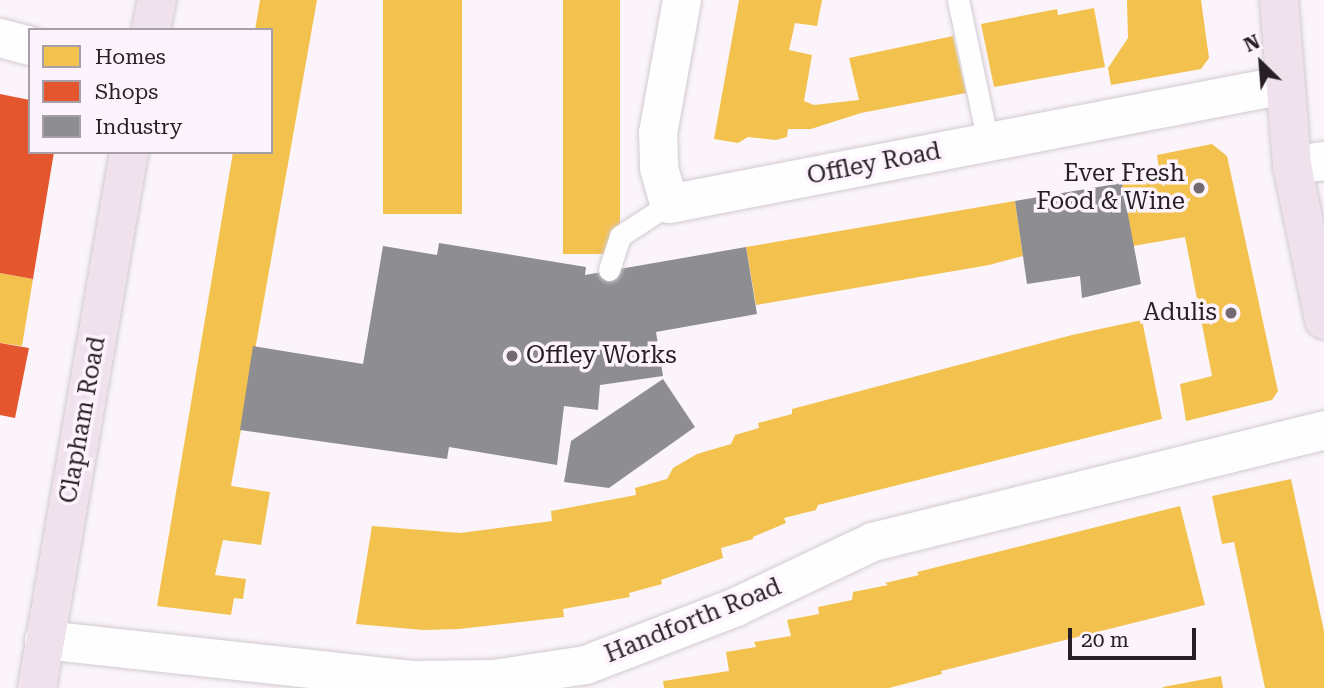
<!DOCTYPE html>
<html>
<head>
<meta charset="utf-8">
<style>
	body { margin:0 }
	#map { position:relative; width:1324px; height:688px; overflow:hidden; background:#fbf5fb; font-family:"Roboto Serif",serif }
	div>[style] { position:absolute }
	.homes>* { inset:0; background:#f2c14e; transform-origin:0 0 }
	.shops>* { inset:0; background:#e4572e }
	.industry>* { inset:0; background:#8d8d92 }
	.roads { filter:drop-shadow(0 0 2px #d1cbd1) drop-shadow(0 0 2px #d1cbd1) }
	.lane>* { height:21px; margin:-10.5px; padding:0 10.5px; transform-origin:10.5px; border-radius:10.5px; background:#fefefe }
	.street>* { height:38px; margin:-19px; padding:0 19px; transform-origin:19px; border-radius:19px; background:#fefefe }
	.highway>* { height:38px; margin:-19px; padding:0 19px; transform-origin:19px; border-radius:19px; background:#f0e2ed }
	.dots>* { width:19px; height:19px; translate:-50% -50%; box-sizing:border-box; border:4px solid #fdf3fd; border-radius:50% }
	span { translate:-50% -50%; white-space:nowrap; text-align:center; line-height:1.15; -webkit-text-stroke:7px #fdf3fd; paint-order:stroke }
	.street-label { font-size:24px; color:#262026 }
	.poi-label { font-size:24px; color:#262026 }
	.right { translate:-100% -50%; text-align:right }
	.left { translate:0 -50%; text-align:left }
	.legend { position:absolute; left:28px; top:28px; width:245px; height:126px; box-sizing:border-box; background:#fdf3fd; border:2px solid #a79fa7; margin:0; padding:9px 12px; list-style:none; font-size:21px; color:#262026 }
	.legend li { display:flex; align-items:center; gap:14px; height:35px }
	.legend b { width:35px; border:2px solid #a79fa7 }
	.north { position:absolute; left:1226px; top:28px; width:70px; height:70px; -webkit-text-stroke:5px #fdf3fd; paint-order:stroke; rotate:335deg; font-size:19px; font-weight:700; line-height:28px; text-align:center; color:#262026 }
	.north::after { content:''; display:block; margin:auto; width:24px; height:32px; background:#262026; clip-path:polygon(50% 0,100% 100%,50% 72%,0 100%) }
	.scale { position:absolute; left:1068px; top:628px; width:128px; height:32px; box-sizing:border-box; border:4px solid #262026; border-top:0; padding-left:9px; font-size:21px; line-height:24px; white-space:nowrap; color:#262026; -webkit-text-stroke:5px #fdf3fd; paint-order:stroke }
</style>
</head>
<body>
<div id="map">
	<div class="homes">
		<div style="clip-path:polygon(260px 0,317px 0,231px 486px,270px 492px,261px 545px,223px 540px,215px 575px,246px 579px,243px 599px,234px 598px,231px 615px,157px 606px,233px 152px,271px 152px,271px 30px,255px 30px)"></div>
		<div style="left:383px;top:0;width:79px;height:214px"></div>
		<div style="left:563px;top:0;width:57px;height:254px"></div>
		<div style="clip-path:polygon(739px 0,822px 0,817px 26px,795px 23px,789px 50px,812px 55px,804px 101px,814px 105px,859px 100px,849px 58px,953px 36px,966px 93px,861px 113px,811px 129px,788px 129px,787px 137px,776px 140px,748px 137px,738px 143px,714px 139px)"></div>
		<div style="clip-path:polygon(1127px 0,1201px 0,1209px 58px,1201px 69px,1111px 85px,1108px 68px,1128px 38px)"></div>
		<div style="clip-path:polygon(1094px 8px,1105px 67px,994px 87px,981px 24px,1057px 9px,1058px 15px)"></div>
		<div style="clip-path:polygon(1212px 144px,1227px 156px,1278px 391px,1272px 400px,1186px 421px,1180px 384px,1212px 376px,1185px 237px,1133px 246px,1122px 183px,1160px 176px,1157px 155px)"></div>
		<div style="clip-path:polygon(1015px 201px,1023px 256px,989px 265px,756px 305px,746px 247px)"></div>
		<div style="clip-path:polygon(0 273px,33px 279px,22px 346px,0 343px)"></div>
		<div style="clip-path:polygon(1142px 320px,1162px 419px,818px 505px,816px 510px,784px 518px,786px 523px,753px 537px,753px 539px,721px 548px,723px 558px,661px 580px,662px 584px,629px 593px,630px 597px,563px 609px,564px 617px,459px 629px,423px 630px,356px 624px,372px 526px,460px 533px,552px 521px,551px 511px,636px 495px,635px 488px,667px 479px,673px 468px,697px 454px,731px 444px,735px 435px,759px 428px,758px 423px,792px 414px,792px 409px,1072px 335px)"></div>
		<div style="clip-path:polygon(1291px 479px,1324px 631px,1324px 688px,1265px 688px,1234px 542px,1222px 544px,1212px 496px)"></div>
		<div style="clip-path:polygon(1180px 506px,1205px 605px,941px 671px,942px 674px,889px 688px,664px 688px,663px 681px,729px 671px,726px 652px,756px 647px,754px 642px,791px 636px,787px 620px,819px 614px,818px 607px,852px 600px,853px 592px,888px 585px,885px 583px,919px 575px,917px 572px)"></div>
		<div style="clip-path:polygon(1221px 676px,1223px 688px,1163px 688px,1163px 687px)"></div>
	</div>
	<div class="shops">
		<div style="clip-path:polygon(0 94px,30px 100px,30px 152px,54px 152px,33px 279px,0 273px)"></div>
		<div style="clip-path:polygon(0 343px,29px 348px,15px 418px,0 415px)"></div>
	</div>
	<div class="industry">
		<div style="clip-path:polygon(1122px 183px,1141px 284px,1082px 298px,1080px 276px,1027px 284px,1015px 201px)"></div>
		<div style="clip-path:polygon(439px 243px,586px 267px,585px 275px,746px 247px,757px 314px,656px 332px,663px 376px,600px 385px,598px 410px,564px 406px,557px 465px,449px 447px,447px 459px,240px 430px,253px 346px,363px 364px,383px 246px,437px 255px)"></div>
		<div style="clip-path:polygon(663px 379px,695px 427px,609px 488px,564px 482px,571px 441px)"></div>
	</div>
	<div class="roads">
		<div class="lane">
			<div style="left:958px;top:0;width:145px;rotate:78.1deg"></div>
			<div style="left:609px;top:270px;width:36px;rotate:-72deg"></div>
			<div style="left:620px;top:236px;width:59px;rotate:-33.1deg"></div>
		</div>
		<div class="street">
			<div style="left:682px;top:0;width:135px;rotate:100.2deg"></div>
			<div style="left:658px;top:133px;width:35px;rotate:88deg"></div>
			<div style="left:659px;top:168px;width:37px;rotate:74deg"></div>
			<div style="left:669px;top:204px;width:626px;rotate:-10.95deg"></div>
			<div style="left:0;top:38px;width:31px;rotate:15deg"></div>
			<div style="left:1292px;top:165px;width:32px;rotate:-7deg"></div>
			<div style="left:44px;top:640px;width:372px;rotate:6.2deg"></div>
			<div style="left:414px;top:680px;width:80px;rotate:-0.7deg"></div>
			<div style="left:494px;top:679px;width:93px;rotate:-8.7deg"></div>
			<div style="left:586px;top:665px;width:161px;rotate:-21.1deg"></div>
			<div style="left:736px;top:607px;width:152px;rotate:-25.4deg"></div>
			<div style="left:873px;top:542px;width:465px;rotate:-13.9deg"></div>
		</div>
		<div class="highway">
			<div style="left:1279px;top:0;width:166px;rotate:85.5deg"></div>
			<div style="left:1292px;top:165px;width:158px;rotate:78.3deg"></div>
			<div style="left:151px;top:30px;width:31px;rotate:-79deg"></div>
			<div style="left:37px;top:688px;width:544px;rotate:-80.26deg"></div>
		</div>
	</div>
	<div class="dots">
		<div style="left:1199px;top:188px;background:#716b71"></div>
		<div style="left:1231px;top:313px;background:#716b71"></div>
		<div style="left:512px;top:356px;background:#716b71"></div>
	</div>
	<div class="street-label">
		<span style="left:874px;top:164px;rotate:-11deg">Offley Road</span>
		<span style="left:83px;top:420px;rotate:-80deg">Clapham Road</span>
		<span style="left:693px;top:621px;rotate:-22deg">Handforth Road</span>
	</div>
	<div class="poi-label">
		<span class="right" style="left:1185px;top:188px">Ever Fresh<br>Food &amp; Wine</span>
		<span class="right" style="left:1217px;top:313px">Adulis</span>
		<span class="left" style="left:526px;top:356px">Offley Works</span>
	</div>
	<ul class="legend">
	<li><b style="height:19px;background:#f2c14e"></b>Homes</li>
	<li><b style="height:19px;background:#e4572e"></b>Shops</li>
	<li><b style="height:19px;background:#8d8d92"></b>Industry</li>
	</ul>
	<div class="north">N</div>
	<div class="scale">20 m</div>
</div>
</body>
</html>
